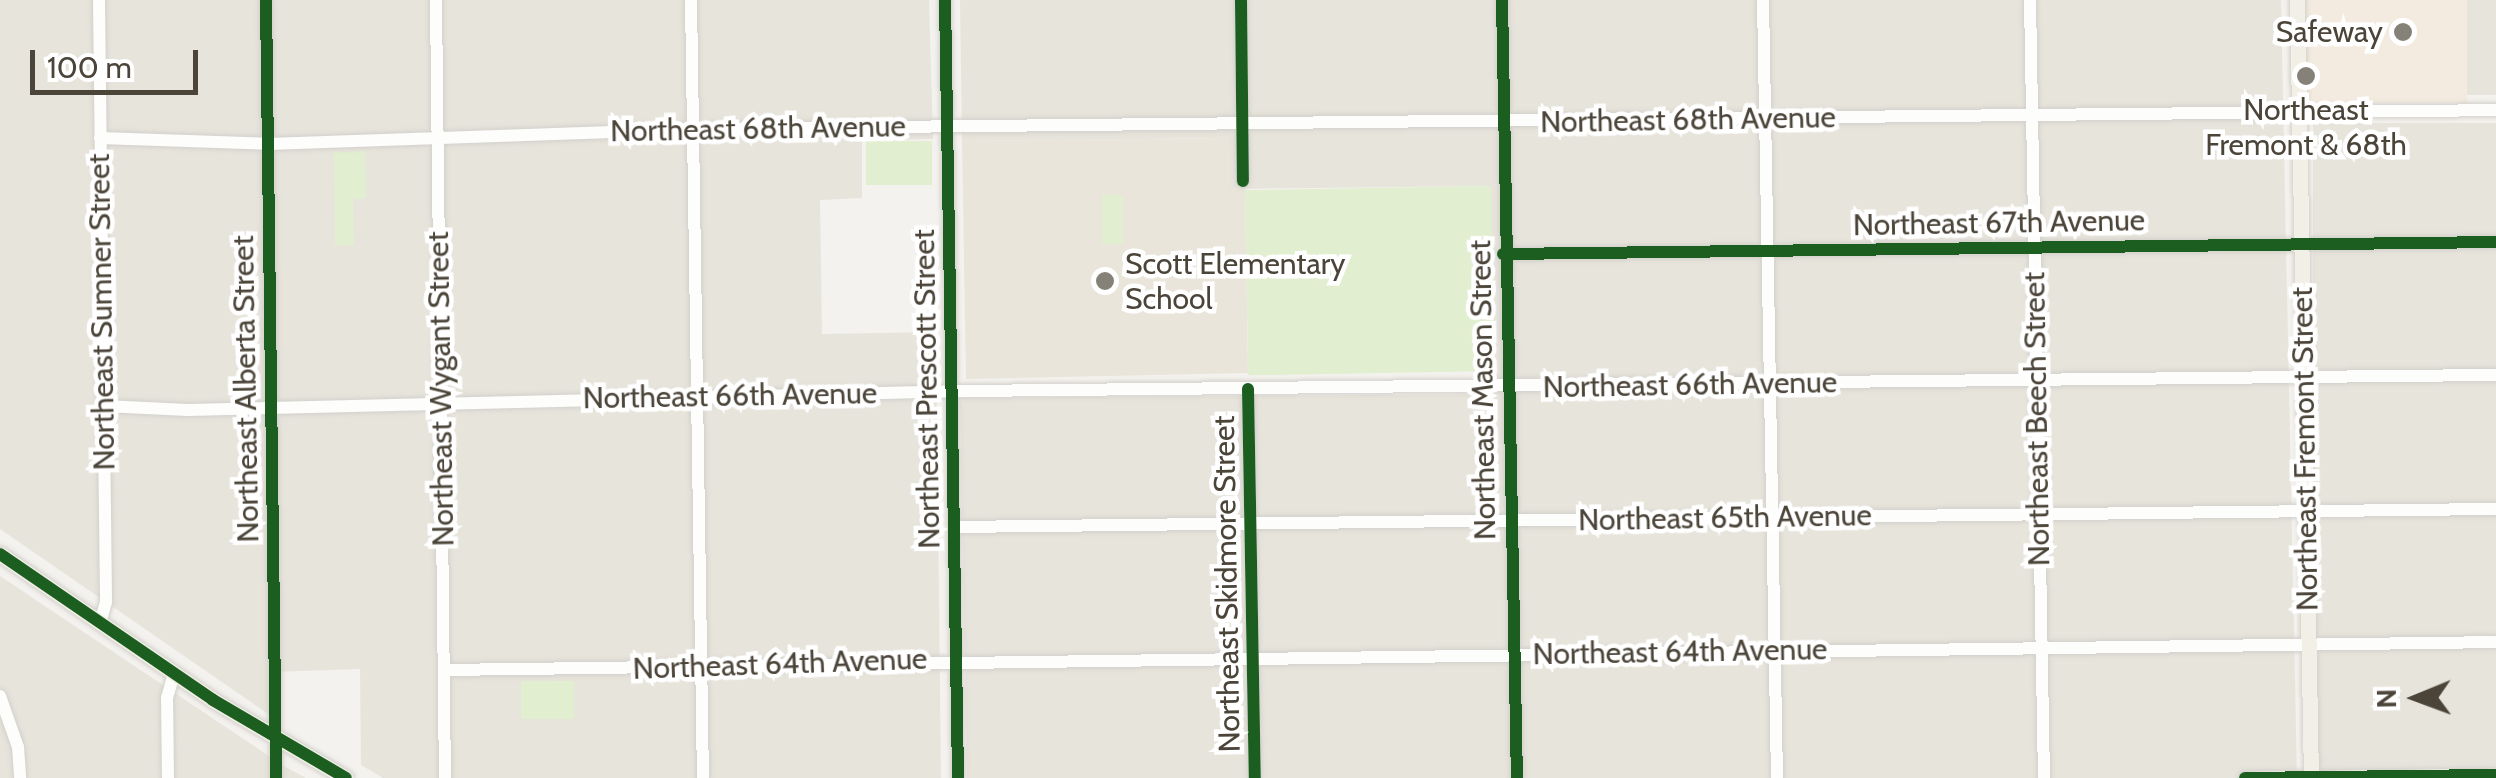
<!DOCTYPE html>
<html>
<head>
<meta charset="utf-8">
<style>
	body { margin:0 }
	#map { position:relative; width:2496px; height:778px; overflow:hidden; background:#f4f2ee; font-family:Cabin,sans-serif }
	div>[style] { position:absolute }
	.residential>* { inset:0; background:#e7e4dc; transform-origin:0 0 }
	.commercial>* { inset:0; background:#f3ebdf; transform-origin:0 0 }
	.education>* { inset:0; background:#eae5da }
	.green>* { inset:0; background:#e1eecf; transform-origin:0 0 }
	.roads { filter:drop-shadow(0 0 2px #d2d0cb) drop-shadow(0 0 2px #d2d0cb) }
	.minor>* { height:12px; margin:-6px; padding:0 6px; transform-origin:6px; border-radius:6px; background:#fdfdfc }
	.major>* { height:15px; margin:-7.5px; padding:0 7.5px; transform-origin:7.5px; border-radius:7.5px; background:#f2efe6 }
	.cycleway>* { height:12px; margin:-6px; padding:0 6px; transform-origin:6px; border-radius:6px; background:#1b5e20 }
	.dots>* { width:28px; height:28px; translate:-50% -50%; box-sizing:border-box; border:5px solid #fff; border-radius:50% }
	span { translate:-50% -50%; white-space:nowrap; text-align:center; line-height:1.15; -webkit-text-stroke:9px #fff; paint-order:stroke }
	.poi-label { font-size:30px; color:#4b4439 }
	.right { translate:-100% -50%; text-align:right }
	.left { translate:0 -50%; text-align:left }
	.street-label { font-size:30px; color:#4b4439 }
	.north { position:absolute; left:2366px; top:648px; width:100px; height:100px; -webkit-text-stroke:8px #fff; paint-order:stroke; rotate:269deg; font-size:28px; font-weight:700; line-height:40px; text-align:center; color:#4b4439 }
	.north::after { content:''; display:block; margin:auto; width:35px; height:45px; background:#4b4439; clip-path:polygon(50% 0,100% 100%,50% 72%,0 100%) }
	.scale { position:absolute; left:30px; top:50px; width:168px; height:45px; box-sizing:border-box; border:5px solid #4b4439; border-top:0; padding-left:12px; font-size:30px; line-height:35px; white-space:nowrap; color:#4b4439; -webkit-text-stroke:8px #fff; paint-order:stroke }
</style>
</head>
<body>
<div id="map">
	<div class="residential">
		<div style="clip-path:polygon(0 0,929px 0,933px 139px,862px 141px,862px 198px,820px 200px,822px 334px,936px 332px,941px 778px,383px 778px,361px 765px,360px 669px,273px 672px,274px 718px,0 529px)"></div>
		<div style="clip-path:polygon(960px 0,2281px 0,2297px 778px,967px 778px,960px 398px,1491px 394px,1494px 371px,1490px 186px,1229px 189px,1228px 138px,962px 141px)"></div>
		<div style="left:2467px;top:0;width:29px;height:95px"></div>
		<div style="left:2313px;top:123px;width:183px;height:655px"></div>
		<div style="clip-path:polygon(0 576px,284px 766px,306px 778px,0 778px)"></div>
	</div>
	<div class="commercial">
		<div style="left:2305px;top:0;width:162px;height:103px"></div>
	</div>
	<div class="education">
		<div style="clip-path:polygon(1228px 138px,1229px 188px,1245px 189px,1248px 373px,966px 379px,962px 141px)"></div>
	</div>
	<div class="green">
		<div style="left:866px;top:141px;width:66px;height:44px"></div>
		<div style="clip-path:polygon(365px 151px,366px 198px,353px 199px,354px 245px,335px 246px,334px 152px)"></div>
		<div style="left:1491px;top:186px;width:185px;height:246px;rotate:89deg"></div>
		<div style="left:1102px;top:195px;width:21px;height:49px"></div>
		<div style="left:574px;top:681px;width:38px;height:53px;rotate:90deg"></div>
	</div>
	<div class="roads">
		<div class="minor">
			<div style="left:99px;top:0;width:602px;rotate:89.33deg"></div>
			<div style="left:106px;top:602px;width:22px;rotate:106deg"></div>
			<div style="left:266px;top:0;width:778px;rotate:89.26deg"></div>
			<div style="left:436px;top:0;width:778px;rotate:89.34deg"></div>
			<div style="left:691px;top:0;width:778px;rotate:89.12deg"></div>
			<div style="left:945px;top:0;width:778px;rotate:89.04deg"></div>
			<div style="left:1241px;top:0;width:181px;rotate:89.4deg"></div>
			<div style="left:1502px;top:0;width:778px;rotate:88.9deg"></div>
			<div style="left:1763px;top:0;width:778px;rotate:88.97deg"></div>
			<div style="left:2030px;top:0;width:778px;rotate:88.97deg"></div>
			<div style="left:100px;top:138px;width:168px;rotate:2deg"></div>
			<div style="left:268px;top:144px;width:425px;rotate:-2deg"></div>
			<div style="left:693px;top:129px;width:1803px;rotate:-0.6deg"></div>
			<div style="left:1503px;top:254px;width:993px;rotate:-0.69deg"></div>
			<div style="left:1248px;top:389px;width:389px;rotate:89deg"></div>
			<div style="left:104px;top:406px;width:84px;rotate:2.7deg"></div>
			<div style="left:188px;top:410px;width:776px;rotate:-1.4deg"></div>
			<div style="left:964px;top:391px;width:1532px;rotate:-0.6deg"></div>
			<div style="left:954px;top:527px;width:1542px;rotate:-0.67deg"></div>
			<div style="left:444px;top:670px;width:2052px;rotate:-0.78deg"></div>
			<div style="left:0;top:696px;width:54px;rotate:70.6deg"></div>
			<div style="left:18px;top:747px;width:31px;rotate:86deg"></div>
			<div style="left:168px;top:778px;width:80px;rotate:-90.7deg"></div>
			<div style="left:167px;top:698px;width:26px;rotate:-74deg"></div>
			<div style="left:2245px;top:778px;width:251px;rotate:-0.7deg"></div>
		</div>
		<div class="major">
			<div style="left:2297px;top:0;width:778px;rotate:88.97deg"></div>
			<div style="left:0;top:554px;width:258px;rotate:34.4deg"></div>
			<div style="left:213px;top:700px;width:154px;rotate:30.4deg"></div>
		</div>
	</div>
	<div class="cycleway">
		<div style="left:266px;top:0;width:778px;rotate:89.26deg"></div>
		<div style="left:945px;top:0;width:778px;rotate:89.04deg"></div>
		<div style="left:1241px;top:0;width:181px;rotate:89.4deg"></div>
		<div style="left:1502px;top:0;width:778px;rotate:88.9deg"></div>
		<div style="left:1503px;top:254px;width:993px;rotate:-0.69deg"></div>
		<div style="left:1248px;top:389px;width:389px;rotate:89deg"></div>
		<div style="left:0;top:554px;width:258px;rotate:34.4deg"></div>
		<div style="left:213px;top:700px;width:154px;rotate:30.4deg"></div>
		<div style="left:2245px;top:778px;width:251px;rotate:-0.7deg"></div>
	</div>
	<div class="dots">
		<div style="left:2403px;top:32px;background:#868178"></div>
		<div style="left:2306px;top:76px;background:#868178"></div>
		<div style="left:1105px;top:281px;background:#868178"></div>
	</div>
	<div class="poi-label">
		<span class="right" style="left:2383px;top:32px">Safeway</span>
		<span style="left:2306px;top:127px">Northeast<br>Fremont &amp; 68th</span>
		<span class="left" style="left:1125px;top:281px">Scott Elementary<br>School</span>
	</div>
	<div class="street-label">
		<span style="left:1688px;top:120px;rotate:-1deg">Northeast 68th Avenue</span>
		<span style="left:758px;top:129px;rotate:-1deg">Northeast 68th Avenue</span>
		<span style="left:1999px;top:223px;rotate:-1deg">Northeast 67th Avenue</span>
		<span style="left:102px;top:312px;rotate:-91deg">Northeast Sumner Street</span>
		<span style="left:1690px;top:385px;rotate:-1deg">Northeast 66th Avenue</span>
		<span style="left:246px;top:389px;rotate:-91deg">Northeast Alberta Street</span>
		<span style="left:441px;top:389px;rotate:-91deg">Northeast Wygant Street</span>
		<span style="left:927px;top:389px;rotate:-91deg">Northeast Prescott Street</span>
		<span style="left:1483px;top:390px;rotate:-91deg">Northeast Mason Street</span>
		<span style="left:730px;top:396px;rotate:-1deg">Northeast 66th Avenue</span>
		<span style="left:2037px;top:419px;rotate:-91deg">Northeast Beech Street</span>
		<span style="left:2305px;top:449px;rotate:-91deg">Northeast Fremont Street</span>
		<span style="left:1725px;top:518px;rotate:-1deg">Northeast 65th Avenue</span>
		<span style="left:1227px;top:584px;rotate:-91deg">Northeast Skidmore Street</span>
		<span style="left:1680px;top:652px;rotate:-1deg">Northeast 64th Avenue</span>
		<span style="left:780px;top:664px;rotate:-2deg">Northeast 64th Avenue</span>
	</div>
	<div class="north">N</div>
	<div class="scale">100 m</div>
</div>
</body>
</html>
